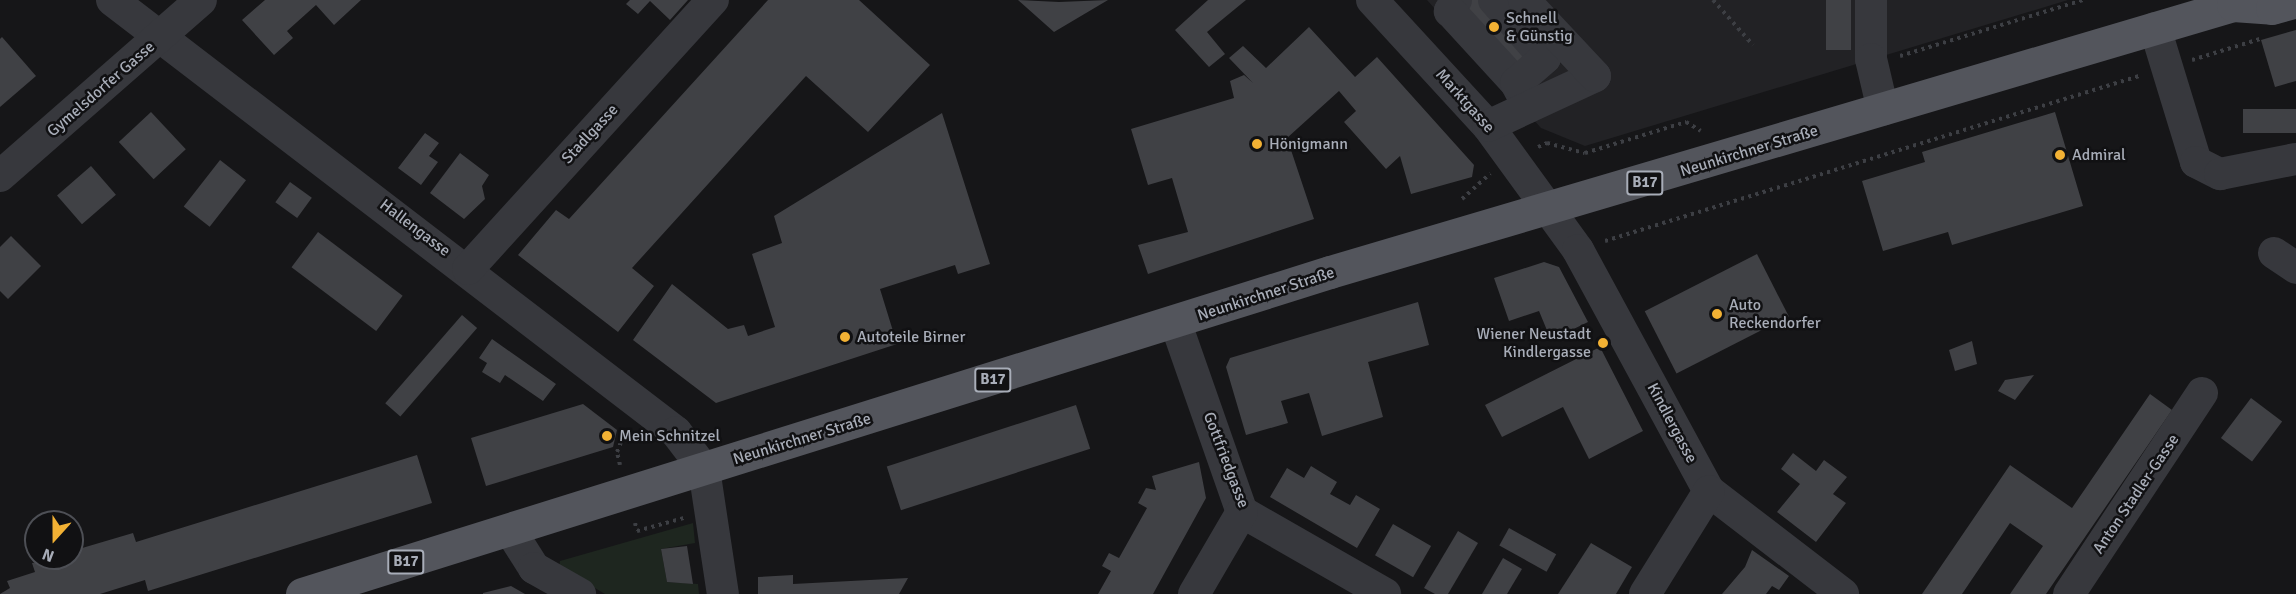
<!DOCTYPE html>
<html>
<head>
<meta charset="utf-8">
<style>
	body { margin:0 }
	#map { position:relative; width:2296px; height:594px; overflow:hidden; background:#161618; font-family:Signika,sans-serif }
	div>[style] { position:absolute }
	.built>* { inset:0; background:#222225 }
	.green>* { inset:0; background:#1e261f }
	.building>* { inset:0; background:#404145; transform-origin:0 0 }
	.path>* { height:4px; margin-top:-2px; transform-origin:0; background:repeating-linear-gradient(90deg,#3d3f44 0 3px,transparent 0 7.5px) }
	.minor>* { height:32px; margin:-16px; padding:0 16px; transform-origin:16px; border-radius:16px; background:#37383d }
	.major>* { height:33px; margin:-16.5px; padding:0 16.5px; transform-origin:16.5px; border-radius:16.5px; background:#53555c }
	.dots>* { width:16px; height:16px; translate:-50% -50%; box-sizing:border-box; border:3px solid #111113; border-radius:50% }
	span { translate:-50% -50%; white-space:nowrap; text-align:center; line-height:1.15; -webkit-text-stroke:5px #111113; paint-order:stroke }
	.shield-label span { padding:2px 4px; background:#111113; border:2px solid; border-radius:4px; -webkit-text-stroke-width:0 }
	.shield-label { font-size:15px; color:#a8adb8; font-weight:700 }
	.poi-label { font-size:16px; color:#a8adb8 }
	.left { translate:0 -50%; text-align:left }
	.right { translate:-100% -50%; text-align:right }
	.street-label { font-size:16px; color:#a8adb8 }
	.north { position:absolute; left:24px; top:510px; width:60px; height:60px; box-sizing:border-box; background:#111113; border:2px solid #4d4f55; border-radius:50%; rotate:201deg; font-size:16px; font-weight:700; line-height:24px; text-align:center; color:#a8adb8 }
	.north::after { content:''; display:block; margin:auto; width:21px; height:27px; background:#f2b134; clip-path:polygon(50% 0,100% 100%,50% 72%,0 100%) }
</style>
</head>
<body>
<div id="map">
	<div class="built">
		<div style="clip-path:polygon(1427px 0,2068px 0,1585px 146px,1541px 128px)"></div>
	</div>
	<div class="green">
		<div style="clip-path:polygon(693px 523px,695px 543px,661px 549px,667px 582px,698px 584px,699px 594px,605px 594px,559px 567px,560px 561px)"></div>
	</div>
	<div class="building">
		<div style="clip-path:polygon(265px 0,361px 0,334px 25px,316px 5px,287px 31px,293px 38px,274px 55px,242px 20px)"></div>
		<div style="clip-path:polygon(630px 0,688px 0,670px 20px,650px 1px,638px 14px,626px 4px)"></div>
		<div style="clip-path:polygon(768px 0,859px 0,930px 65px,868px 132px,806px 76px,632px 268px,654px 286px,618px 332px,518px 255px,556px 210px,569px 219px)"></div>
		<div style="clip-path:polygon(1018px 0,1059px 2px,1108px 0,1054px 32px)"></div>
		<div style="clip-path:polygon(1208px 0,1246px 0,1207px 32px,1225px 54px,1209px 67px,1175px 30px)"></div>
		<div style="clip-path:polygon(1451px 0,1487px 0,1536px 54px,1512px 76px)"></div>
		<div style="left:1826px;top:0;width:25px;height:50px"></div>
		<div style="clip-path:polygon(1309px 27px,1355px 77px,1377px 57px,1474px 165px,1472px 177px,1411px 194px,1400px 156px,1386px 169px,1344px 122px,1356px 111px,1339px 91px,1287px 138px,1314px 219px,1148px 274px,1138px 245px,1188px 232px,1172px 178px,1148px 185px,1131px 129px,1234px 98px,1230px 81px,1244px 75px,1253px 83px,1229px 58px,1243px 46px,1266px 68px)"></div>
		<div style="clip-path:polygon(2296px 30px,2296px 81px,2275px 87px,2261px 40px)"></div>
		<div style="clip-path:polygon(2px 37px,36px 76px,0 107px,0 39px)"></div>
		<div style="left:2296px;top:109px;width:24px;height:53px;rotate:90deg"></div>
		<div style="left:151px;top:112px;width:51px;height:44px;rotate:47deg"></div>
		<div style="clip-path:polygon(2055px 112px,2083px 206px,1952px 245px,1948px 232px,1883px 251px,1862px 181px,1925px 162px,1922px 152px)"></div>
		<div style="clip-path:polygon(942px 113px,990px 264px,958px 274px,955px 265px,880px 289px,897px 344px,716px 403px,633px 340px,672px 284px,728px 329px,744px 325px,748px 336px,775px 327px,752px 254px,782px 243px,774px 216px)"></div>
		<div style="clip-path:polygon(425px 133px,439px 143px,429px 156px,438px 162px,421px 185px,398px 168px)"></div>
		<div style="clip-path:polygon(460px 153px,489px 175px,482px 186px,485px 199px,464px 219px,430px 193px)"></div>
		<div style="left:220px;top:160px;width:33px;height:59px;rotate:38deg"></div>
		<div style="left:91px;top:166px;width:38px;height:45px;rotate:49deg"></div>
		<div style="left:290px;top:182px;width:27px;height:25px;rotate:36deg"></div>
		<div style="left:318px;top:232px;width:106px;height:44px;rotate:37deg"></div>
		<div style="clip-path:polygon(11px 236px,41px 266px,8px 299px,0 291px,0 247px)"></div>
		<div style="left:1757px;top:254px;width:70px;height:126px;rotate:63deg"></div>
		<div style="clip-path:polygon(1544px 262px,1559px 267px,1588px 322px,1551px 340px,1539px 311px,1509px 321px,1494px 278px)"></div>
		<div style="clip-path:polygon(1418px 302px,1429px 345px,1368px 362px,1383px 417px,1322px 436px,1309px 393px,1281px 401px,1288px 423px,1246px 435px,1226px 367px,1230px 358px)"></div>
		<div style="left:462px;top:315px;width:20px;height:117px;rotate:41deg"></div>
		<div style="clip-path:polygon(492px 339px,556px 384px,543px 401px,505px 375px,500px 383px,482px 372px,487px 363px,479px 358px)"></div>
		<div style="clip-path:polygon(1972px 341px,1977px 364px,1955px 371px,1949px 350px)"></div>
		<div style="clip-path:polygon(1600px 347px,1643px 431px,1589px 459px,1563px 407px,1502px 437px,1485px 405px)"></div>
		<div style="clip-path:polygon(2034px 375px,2015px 400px,1998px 391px,2005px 380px)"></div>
		<div style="clip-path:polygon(2150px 394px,2172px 410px,2046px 594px,2010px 594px,2043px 546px,2010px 523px,1962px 594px,1922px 594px,2010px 465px,2072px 508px)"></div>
		<div style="left:2251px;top:398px;width:39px;height:50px;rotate:37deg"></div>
		<div style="clip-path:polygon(583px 404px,617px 430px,613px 447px,486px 486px,471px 438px)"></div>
		<div style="left:1076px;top:405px;width:46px;height:199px;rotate:72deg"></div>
		<div style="clip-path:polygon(1793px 453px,1816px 471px,1824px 460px,1847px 477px,1833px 494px,1846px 503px,1816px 542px,1777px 512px,1800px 484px,1781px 469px)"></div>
		<div style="clip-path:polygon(417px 455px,432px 503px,148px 591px,145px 580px,100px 594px,0 594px,10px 588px,7px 581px,35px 572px,32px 563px,72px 558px,72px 551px,133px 533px,136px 542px)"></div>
		<div style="clip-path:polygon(1199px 462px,1206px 498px,1153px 594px,1098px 594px,1111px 571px,1102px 566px,1109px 553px,1119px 558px,1147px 508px,1138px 503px,1146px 488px,1156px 490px,1152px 476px)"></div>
		<div style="clip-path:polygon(1311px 466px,1337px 482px,1330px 494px,1350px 505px,1356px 495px,1380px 509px,1357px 548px,1270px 497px,1287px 468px,1304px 478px)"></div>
		<div style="left:1393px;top:524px;width:44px;height:36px;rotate:30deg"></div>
		<div style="left:1509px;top:528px;width:54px;height:20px;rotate:29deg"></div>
		<div style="clip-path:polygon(1458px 531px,1478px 543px,1448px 594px,1435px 594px,1424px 588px)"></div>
		<div style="clip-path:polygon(1591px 543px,1632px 567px,1616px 594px,1558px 594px)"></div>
		<div style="clip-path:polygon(687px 546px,693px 584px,667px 582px,661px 549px)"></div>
		<div style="clip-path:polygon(1752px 550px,1789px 576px,1779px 590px,1772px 586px,1766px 594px,1722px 594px,1745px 567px)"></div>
		<div style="clip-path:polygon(1503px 558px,1522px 569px,1507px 594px,1482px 594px)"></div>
		<div style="clip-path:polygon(793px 575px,793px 584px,908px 578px,899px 594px,758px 594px,758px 577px)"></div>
		<div style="clip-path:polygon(511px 586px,525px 594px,483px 594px,483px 593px)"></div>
	</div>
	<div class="path">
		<div style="left:1713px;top:0;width:60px;rotate:48.4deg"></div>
		<div style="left:1900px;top:56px;width:191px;rotate:-17deg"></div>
		<div style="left:2192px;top:60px;width:71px;rotate:-17.2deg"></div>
		<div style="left:1538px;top:147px;width:10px;rotate:-24deg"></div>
		<div style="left:1547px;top:143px;width:39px;rotate:15deg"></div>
		<div style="left:1585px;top:153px;width:106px;rotate:-17.1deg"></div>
		<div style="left:1686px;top:122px;width:17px;rotate:31deg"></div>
		<div style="left:1462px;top:199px;width:38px;rotate:-42deg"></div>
		<div style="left:1605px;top:241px;width:559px;rotate:-17.17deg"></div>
		<div style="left:620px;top:465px;width:13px;rotate:-103deg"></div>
		<div style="left:617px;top:452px;width:24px;rotate:-68deg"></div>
		<div style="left:635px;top:523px;width:8px;rotate:76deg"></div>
		<div style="left:637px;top:531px;width:49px;rotate:-15.5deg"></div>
	</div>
	<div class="minor">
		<div style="left:112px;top:0;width:710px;rotate:37.45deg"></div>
		<div style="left:676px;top:432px;width:46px;rotate:52.9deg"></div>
		<div style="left:704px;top:469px;width:126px;rotate:81.4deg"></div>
		<div style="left:1372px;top:0;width:171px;rotate:47.4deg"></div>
		<div style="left:1488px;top:126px;width:153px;rotate:54deg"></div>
		<div style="left:1578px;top:250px;width:274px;rotate:61.5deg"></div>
		<div style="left:1709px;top:491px;width:169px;rotate:37.5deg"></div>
		<div style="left:1456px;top:0;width:13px;rotate:119deg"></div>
		<div style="left:1450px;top:11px;width:98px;rotate:47.5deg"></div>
		<div style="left:1516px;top:83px;width:27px;rotate:62deg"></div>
		<div style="left:1494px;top:0;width:77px;rotate:48.7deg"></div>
		<div style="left:1545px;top:58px;width:38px;rotate:139deg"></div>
		<div style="left:1871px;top:0;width:59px;rotate:90deg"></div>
		<div style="left:1871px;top:59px;width:52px;rotate:76.8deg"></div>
		<div style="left:2155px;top:28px;width:140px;rotate:73deg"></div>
		<div style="left:2196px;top:162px;width:27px;rotate:27deg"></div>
		<div style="left:2220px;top:174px;width:77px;rotate:-11.2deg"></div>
		<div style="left:1488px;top:126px;width:118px;rotate:-25deg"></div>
		<div style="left:1595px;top:76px;width:104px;rotate:-133.1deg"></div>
		<div style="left:0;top:176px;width:267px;rotate:-41.2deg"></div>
		<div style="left:2274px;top:253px;width:27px;rotate:34deg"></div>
		<div style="left:468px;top:269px;width:364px;rotate:-47.7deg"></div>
		<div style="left:1176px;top:324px;width:199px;rotate:70.7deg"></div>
		<div style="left:1242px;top:512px;width:165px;rotate:29.8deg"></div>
		<div style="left:510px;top:530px;width:45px;rotate:57.7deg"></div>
		<div style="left:534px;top:568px;width:53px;rotate:29.5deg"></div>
		<div style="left:1194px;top:594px;width:95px;rotate:-59.7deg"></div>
		<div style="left:1645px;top:594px;width:121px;rotate:-58.1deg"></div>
		<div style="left:2069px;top:594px;width:241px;rotate:-56.5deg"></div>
	</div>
	<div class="major">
		<div style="left:302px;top:594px;width:1077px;rotate:-17.39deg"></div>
		<div style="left:1330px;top:272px;width:942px;rotate:-16.47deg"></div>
		<div style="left:2233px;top:5px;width:39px;rotate:4deg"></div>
		<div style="left:2272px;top:8px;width:25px;rotate:-16deg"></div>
	</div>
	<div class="dots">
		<div style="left:1494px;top:27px;background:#f2b134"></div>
		<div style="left:1257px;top:144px;background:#f2b134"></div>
		<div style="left:2060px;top:155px;background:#f2b134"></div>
		<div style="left:1717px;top:314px;background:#f2b134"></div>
		<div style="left:845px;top:337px;background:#f2b134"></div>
		<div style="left:1603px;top:343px;background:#f2b134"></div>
		<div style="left:607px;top:436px;background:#f2b134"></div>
	</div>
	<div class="shield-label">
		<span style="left:1645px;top:183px">B17</span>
		<span style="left:993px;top:380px">B17</span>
		<span style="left:406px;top:562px">B17</span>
	</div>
	<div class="poi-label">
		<span class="left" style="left:1506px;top:27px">Schnell<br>&amp; Günstig</span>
		<span class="left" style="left:1269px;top:144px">Hönigmann</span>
		<span class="left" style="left:2072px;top:155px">Admiral</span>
		<span class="left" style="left:1729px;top:314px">Auto<br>Reckendorfer</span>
		<span class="right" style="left:1591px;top:343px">Wiener Neustadt<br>Kindlergasse</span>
		<span class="left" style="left:857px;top:337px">Autoteile Birner</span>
		<span class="left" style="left:619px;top:436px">Mein Schnitzel</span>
	</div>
	<div class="street-label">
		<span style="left:101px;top:89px;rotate:-41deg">Gymelsdorfer Gasse</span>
		<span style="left:1465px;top:101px;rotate:48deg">Marktgasse</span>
		<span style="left:590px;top:134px;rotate:-47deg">Stadlgasse</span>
		<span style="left:1749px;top:151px;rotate:-17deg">Neunkirchner Straße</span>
		<span style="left:415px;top:228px;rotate:37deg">Hallengasse</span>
		<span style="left:1266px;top:294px;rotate:-18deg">Neunkirchner Straße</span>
		<span style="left:1672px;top:423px;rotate:62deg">Kindlergasse</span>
		<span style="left:802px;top:439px;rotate:-17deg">Neunkirchner Straße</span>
		<span style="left:1226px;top:460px;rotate:69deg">Gottfriedgasse</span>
		<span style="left:2136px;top:494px;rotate:-56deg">Anton Stadler-Gasse</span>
	</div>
	<div class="north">N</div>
</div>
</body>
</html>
